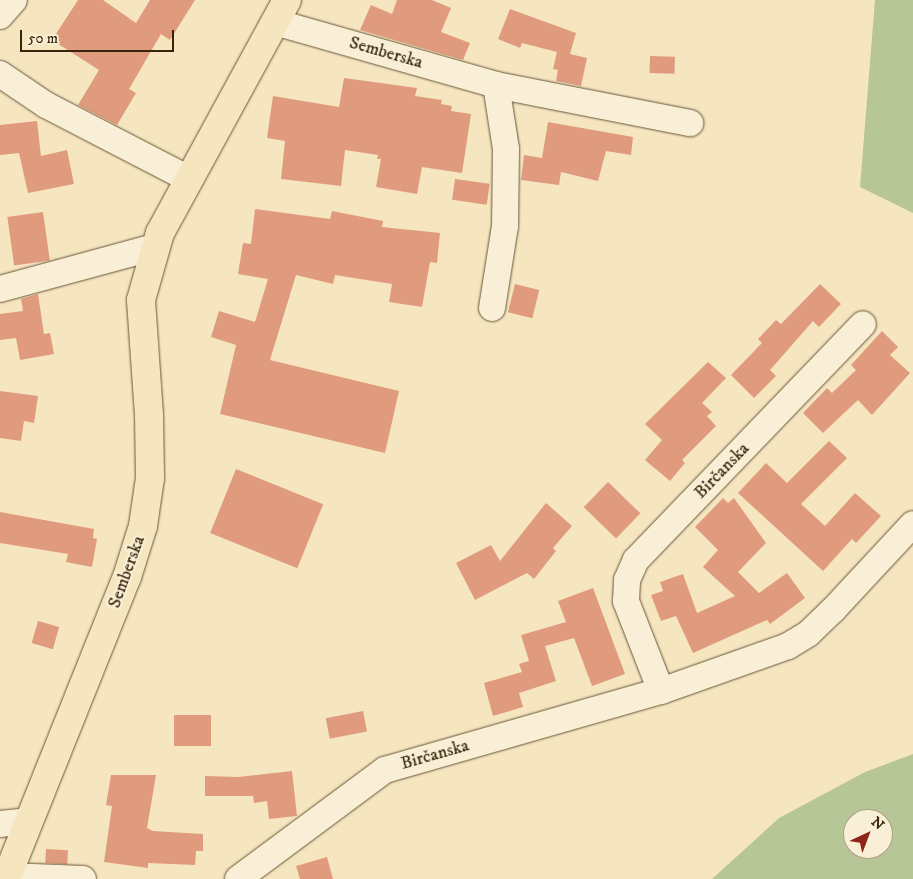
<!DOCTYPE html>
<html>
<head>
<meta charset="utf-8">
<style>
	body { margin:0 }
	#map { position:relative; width:913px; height:879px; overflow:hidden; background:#f6e6c0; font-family:"IM FELL DW Pica",serif }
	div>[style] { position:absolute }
	.green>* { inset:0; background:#b7c696 }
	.building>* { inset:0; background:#e09b7e; transform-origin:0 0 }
	.roads { filter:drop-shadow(0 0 1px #685538) drop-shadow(0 0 1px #685538) }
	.minor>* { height:26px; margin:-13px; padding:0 13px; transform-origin:13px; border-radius:13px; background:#f9efd6 }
	.major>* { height:28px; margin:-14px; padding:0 14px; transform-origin:14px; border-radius:14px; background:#f6e6c0 }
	span { translate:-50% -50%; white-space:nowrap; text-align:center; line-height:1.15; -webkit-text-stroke:4.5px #f9efd6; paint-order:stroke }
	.street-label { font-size:18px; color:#38250b }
	.north { position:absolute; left:843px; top:809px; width:50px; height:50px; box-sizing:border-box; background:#f9efd6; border:1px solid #ac9e85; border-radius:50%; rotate:43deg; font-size:14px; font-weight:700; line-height:20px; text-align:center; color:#38250b }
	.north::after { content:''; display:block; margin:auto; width:18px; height:22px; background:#8f2418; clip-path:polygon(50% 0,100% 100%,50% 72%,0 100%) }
	.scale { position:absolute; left:20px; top:30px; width:154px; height:22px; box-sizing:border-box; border:2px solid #38250b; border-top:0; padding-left:6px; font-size:15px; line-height:18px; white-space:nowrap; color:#38250b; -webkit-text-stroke:4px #f9efd6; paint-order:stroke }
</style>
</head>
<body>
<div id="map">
	<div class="green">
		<div style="clip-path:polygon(875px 0,913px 0,913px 213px,860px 187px)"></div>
		<div style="clip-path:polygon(evenodd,913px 754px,913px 879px,712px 879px,779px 818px,865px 772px,913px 754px,853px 819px,883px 819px,883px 849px,853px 849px,853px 819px)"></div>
	</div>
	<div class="building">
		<div style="clip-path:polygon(78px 0,103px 0,136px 23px,150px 0,195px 0,170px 40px,161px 34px,129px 89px,136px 93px,117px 125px,78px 105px,99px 70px,52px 40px)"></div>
		<div style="clip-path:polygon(397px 0,432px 0,451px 8px,441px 32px,470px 43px,463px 60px,360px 30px,371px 5px,392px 14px)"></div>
		<div style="clip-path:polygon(510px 9px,576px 33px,570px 54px,587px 58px,581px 86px,556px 81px,558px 70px,553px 69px,557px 52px,522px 43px,520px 48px,498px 39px)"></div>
		<div style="left:650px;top:56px;width:25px;height:17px;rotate:2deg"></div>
		<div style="clip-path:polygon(344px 78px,417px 88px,415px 96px,442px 100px,441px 104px,452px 106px,451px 111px,471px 114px,462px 173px,422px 167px,417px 194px,376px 187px,381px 159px,377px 159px,378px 155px,345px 150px,341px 186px,281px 179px,285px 141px,267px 138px,273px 96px,339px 107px)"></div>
		<div style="clip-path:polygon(37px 121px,41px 156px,67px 150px,74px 184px,28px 193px,19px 153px,0 155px,0 125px)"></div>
		<div style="clip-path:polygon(548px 122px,633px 137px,631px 155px,606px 151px,598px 181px,561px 172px,559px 185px,521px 180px,524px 155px,542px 158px)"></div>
		<div style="left:455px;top:179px;width:35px;height:21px;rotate:8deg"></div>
		<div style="clip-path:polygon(255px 209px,330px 219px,332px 211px,383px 221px,382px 227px,440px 233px,437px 263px,430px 262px,422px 307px,389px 302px,392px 284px,335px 275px,333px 284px,296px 275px,270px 360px,399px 391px,385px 453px,220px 414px,236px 345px,211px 337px,219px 311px,255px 322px,268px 279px,238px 274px,243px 243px,251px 244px)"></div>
		<div style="left:43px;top:212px;width:49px;height:36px;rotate:82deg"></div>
		<div style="left:515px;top:284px;width:25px;height:29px;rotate:14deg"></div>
		<div style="clip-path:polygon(820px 284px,841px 304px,819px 327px,813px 321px,770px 370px,776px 376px,754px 398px,731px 375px,762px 343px,758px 339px,776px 320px,781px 324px)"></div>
		<div style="clip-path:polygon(38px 294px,44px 334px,50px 333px,54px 354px,20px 360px,16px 338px,0 340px,0 314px,23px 311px,21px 299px)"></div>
		<div style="clip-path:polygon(882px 331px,898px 347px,890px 355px,910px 373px,872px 415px,858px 400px,823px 433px,803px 413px,827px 388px,832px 393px,856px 370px,851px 365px)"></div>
		<div style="clip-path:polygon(708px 362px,726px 378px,702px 403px,712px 412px,707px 416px,716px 426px,682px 460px,685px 463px,670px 481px,645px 460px,662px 440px,645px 424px)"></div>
		<div style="clip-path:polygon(0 391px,38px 396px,34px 423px,24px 421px,21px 441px,0 438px)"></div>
		<div style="clip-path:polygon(829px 441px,847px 458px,801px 504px,825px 526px,855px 493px,881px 516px,856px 543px,852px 539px,823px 571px,738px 493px,766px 463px,787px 483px)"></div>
		<div style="left:236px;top:469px;width:94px;height:69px;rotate:22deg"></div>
		<div style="left:608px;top:482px;width:45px;height:35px;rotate:44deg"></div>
		<div style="clip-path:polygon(723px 498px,728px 503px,734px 498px,766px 543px,738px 572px,759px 593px,787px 573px,805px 598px,770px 624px,767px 620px,693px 653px,676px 616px,661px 621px,651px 595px,663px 591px,660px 582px,683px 574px,697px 613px,735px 596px,703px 567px,718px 550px,695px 527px)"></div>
		<div style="clip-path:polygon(546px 503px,572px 526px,553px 548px,556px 551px,534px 579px,527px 573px,475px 600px,456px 563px,491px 545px,500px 561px)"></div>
		<div style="clip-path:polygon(0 512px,94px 529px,93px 538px,97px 539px,92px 567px,66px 562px,68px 554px,0 543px)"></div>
		<div style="clip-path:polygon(593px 588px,625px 674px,592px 686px,574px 638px,545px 646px,556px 681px,519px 693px,523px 707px,493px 716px,484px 683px,522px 672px,519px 664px,529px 661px,521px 635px,566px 622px,558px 601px)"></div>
		<div style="left:38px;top:621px;width:22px;height:23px;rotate:16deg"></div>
		<div style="left:363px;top:711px;width:21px;height:38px;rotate:79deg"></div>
		<div style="left:174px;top:715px;width:37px;height:31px"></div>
		<div style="clip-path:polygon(292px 771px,297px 816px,269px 819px,267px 801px,254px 803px,253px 796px,205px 796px,205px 776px,238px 777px)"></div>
		<div style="clip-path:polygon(111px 775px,156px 775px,147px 828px,153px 831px,203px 834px,203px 851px,196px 851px,195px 865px,148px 863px,148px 868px,104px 862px,112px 806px,106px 805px)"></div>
		<div style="left:46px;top:849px;width:22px;height:14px;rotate:3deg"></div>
		<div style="clip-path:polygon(327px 857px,333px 879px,300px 879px,296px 866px)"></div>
	</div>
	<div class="roads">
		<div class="minor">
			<div style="left:0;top:16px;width:21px;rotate:-49deg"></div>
			<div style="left:275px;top:22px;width:230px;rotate:15.9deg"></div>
			<div style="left:496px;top:85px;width:65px;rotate:81.1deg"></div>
			<div style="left:506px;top:149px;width:77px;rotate:90.7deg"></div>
			<div style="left:505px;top:226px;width:83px;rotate:99deg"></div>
			<div style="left:0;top:74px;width:55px;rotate:34deg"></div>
			<div style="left:46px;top:105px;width:161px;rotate:27.4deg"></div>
			<div style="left:496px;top:85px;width:198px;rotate:11.1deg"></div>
			<div style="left:0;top:289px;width:161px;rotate:-15.2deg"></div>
			<div style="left:661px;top:691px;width:97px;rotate:-111.3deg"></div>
			<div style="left:626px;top:601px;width:21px;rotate:-87deg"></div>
			<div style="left:627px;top:580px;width:22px;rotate:-66deg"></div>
			<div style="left:636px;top:560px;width:327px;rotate:-46.1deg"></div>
			<div style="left:0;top:824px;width:28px;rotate:-6deg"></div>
			<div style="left:7px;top:876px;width:76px;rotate:2.3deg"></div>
			<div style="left:238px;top:879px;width:183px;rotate:-36.6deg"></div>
			<div style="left:385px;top:770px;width:287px;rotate:-16deg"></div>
			<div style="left:661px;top:691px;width:135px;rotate:-19.5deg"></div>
			<div style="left:788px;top:646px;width:23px;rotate:-31deg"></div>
			<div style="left:808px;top:634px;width:35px;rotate:-44deg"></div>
			<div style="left:833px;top:610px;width:117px;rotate:-47.1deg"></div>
		</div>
		<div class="major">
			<div style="left:6px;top:879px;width:325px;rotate:-68.2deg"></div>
			<div style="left:127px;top:577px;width:53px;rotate:-72.6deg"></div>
			<div style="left:143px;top:526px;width:49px;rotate:-81.7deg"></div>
			<div style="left:150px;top:478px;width:63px;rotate:-90.9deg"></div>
			<div style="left:149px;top:415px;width:115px;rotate:-94deg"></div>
			<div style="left:141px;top:300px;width:70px;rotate:-74.2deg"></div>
			<div style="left:160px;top:233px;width:265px;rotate:-61.4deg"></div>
		</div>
	</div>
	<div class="street-label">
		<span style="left:386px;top:53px;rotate:16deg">Semberska</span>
		<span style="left:722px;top:471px;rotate:-46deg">Birčanska</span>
		<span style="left:127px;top:572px;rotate:-70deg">Semberska</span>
		<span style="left:435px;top:755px;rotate:-16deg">Birčanska</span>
	</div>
	<div class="north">N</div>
	<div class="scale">50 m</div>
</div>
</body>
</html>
